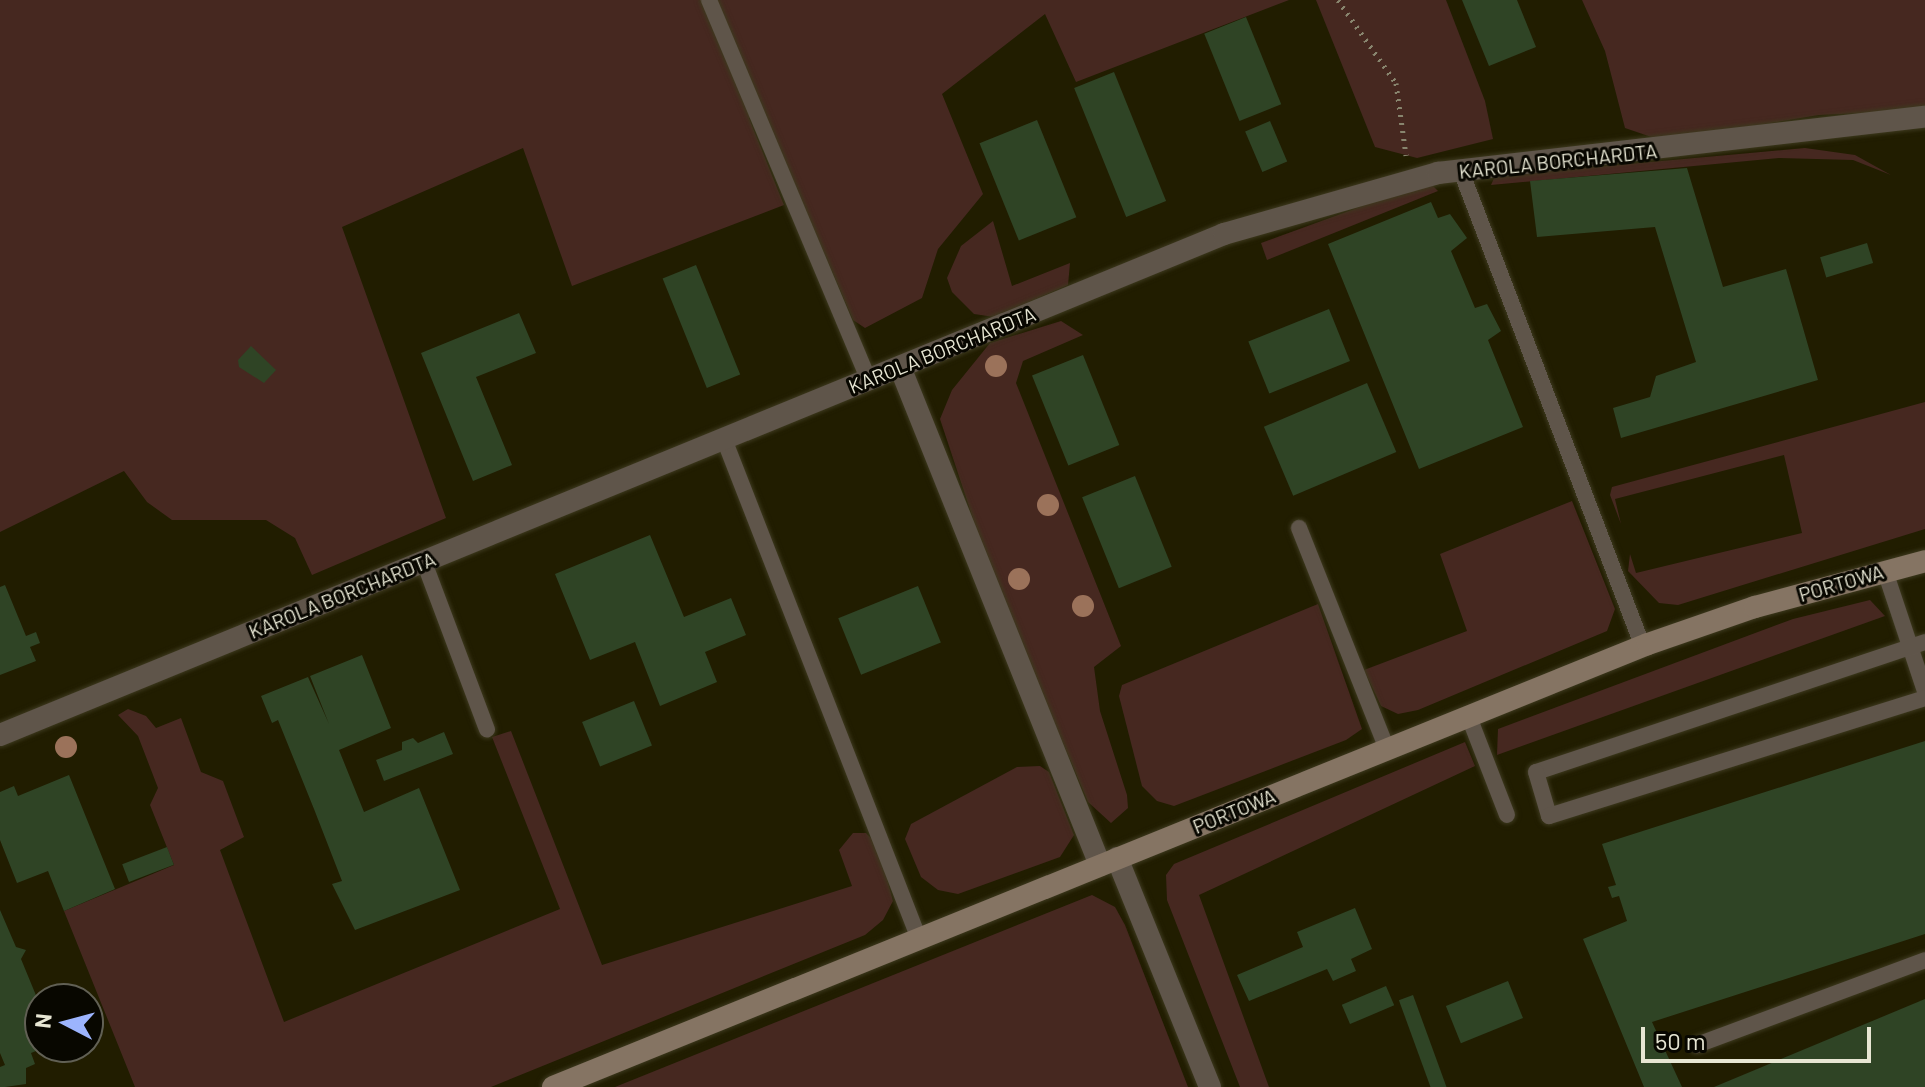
<!DOCTYPE html>
<html>
<head>
<meta charset="utf-8">
<style>
	body { margin:0 }
	#map { position:relative; width:1925px; height:1087px; overflow:hidden; background:#211d00; font-family:Barlow,sans-serif }
	div>[style] { position:absolute }
	.green>* { inset:0; background:#462820 }
	.building>* { inset:0; background:#2f4425; transform-origin:0 0 }
	.path>* { height:5px; margin-top:-2.5px; transform-origin:0; background:repeating-linear-gradient(90deg,#88856e 0 2px,transparent 0 8px) }
	.roads { filter:drop-shadow(0 0 2px #3d391e) drop-shadow(0 0 2px #3d391e) }
	.service>* { height:16px; margin:-8px; padding:0 8px; transform-origin:8px; border-radius:8px; background:#5f554a }
	.minor>* { height:22px; margin:-11px; padding:0 11px; transform-origin:11px; border-radius:11px; background:#5f554a }
	.secondary>* { height:22px; margin:-11px; padding:0 11px; transform-origin:11px; border-radius:11px; background:#857463 }
	.trees>* { width:22px; height:22px; margin:-11px; border-radius:50%; background:#9b725a }
	span { translate:-50% -50%; white-space:nowrap; text-align:center; line-height:1.15; -webkit-text-stroke:6px #080700; paint-order:stroke }
	.street-label { font-size:20px; color:#e7e6d3 }
	.north { position:absolute; left:24px; top:983px; width:80px; height:80px; box-sizing:border-box; background:#080700; border:2px solid #616054; border-radius:50%; rotate:276deg; font-size:22px; font-weight:700; line-height:32px; text-align:center; color:#e7e6d3 }
	.north::after { content:''; display:block; margin:auto; width:28px; height:36px; background:#9cb4fd; clip-path:polygon(50% 0,100% 100%,50% 72%,0 100%) }
	.scale { position:absolute; left:1641px; top:1027px; width:230px; height:36px; box-sizing:border-box; border:4px solid #e7e6d3; border-top:0; padding-left:10px; font-size:24px; line-height:28px; white-space:nowrap; color:#e7e6d3; -webkit-text-stroke:6px #080700; paint-order:stroke }
</style>
</head>
<body>
<div id="map">
	<div class="green">
		<div style="clip-path:polygon(0 0,1289px 0,1076px 82px,1045px 14px,942px 94px,983px 194px,938px 249px,922px 298px,865px 328px,853px 320px,764px 113px,749px 118px,784px 205px,572px 286px,523px 148px,342px 227px,446px 518px,312px 575px,295px 538px,266px 520px,172px 520px,147px 502px,124px 471px,0 532px)"></div>
		<div style="clip-path:polygon(1316px 0,1446px 0,1485px 101px,1493px 139px,1417px 158px,1375px 147px)"></div>
		<div style="clip-path:polygon(1582px 0,1925px 0,1925px 110px,1819px 115px,1663px 141px,1625px 128px,1605px 51px)"></div>
		<div style="clip-path:polygon(1805px 148px,1855px 155px,1891px 175px,1853px 160px,1779px 158px,1491px 185px,1495px 176px)"></div>
		<div style="clip-path:polygon(1433px 186px,1438px 191px,1267px 260px,1261px 243px,1409px 189px)"></div>
		<div style="clip-path:polygon(993px 221px,1012px 286px,1070px 263px,1068px 285px,994px 317px,974px 314px,952px 292px,947px 278px,961px 246px)"></div>
		<div style="clip-path:polygon(1061px 321px,1083px 335px,1023px 361px,1016px 383px,1121px 646px,1094px 667px,1100px 711px,1127px 795px,1128px 808px,1111px 823px,1088px 802px,991px 573px,940px 419px,952px 390px,990px 343px)"></div>
		<div style="clip-path:polygon(1925px 402px,1925px 529px,1678px 605px,1659px 603px,1628px 571px,1630px 554px,1636px 573px,1802px 533px,1784px 455px,1615px 499px,1621px 524px,1610px 495px,1612px 487px)"></div>
		<div style="clip-path:polygon(1572px 501px,1615px 609px,1607px 631px,1418px 710px,1398px 714px,1381px 706px,1364px 670px,1467px 631px,1440px 554px)"></div>
		<div style="clip-path:polygon(1870px 600px,1885px 616px,1497px 755px,1498px 729px,1793px 619px)"></div>
		<div style="clip-path:polygon(1318px 604px,1362px 729px,1346px 740px,1174px 806px,1157px 801px,1142px 786px,1119px 696px,1122px 685px)"></div>
		<div style="clip-path:polygon(128px 709px,146px 716px,156px 728px,181px 718px,201px 772px,223px 781px,244px 837px,220px 850px,284px 1022px,560px 909px,492px 737px,511px 731px,602px 965px,852px 886px,839px 850px,853px 833px,866px 833px,878px 845px,893px 901px,883px 920px,865px 935px,491px 1087px,135px 1087px,64px 911px,174px 865px,150px 805px,158px 788px,138px 736px,118px 715px)"></div>
		<div style="clip-path:polygon(1465px 742px,1475px 766px,1199px 895px,1269px 1087px,1240px 1087px,1167px 900px,1166px 875px,1174px 864px)"></div>
		<div style="clip-path:polygon(1040px 766px,1049px 772px,1074px 835px,1060px 857px,958px 894px,938px 890px,921px 877px,905px 839px,911px 824px,1017px 767px)"></div>
		<div style="clip-path:polygon(1092px 895px,1115px 907px,1125px 925px,1188px 1087px,615px 1087px)"></div>
	</div>
	<div class="building">
		<div style="clip-path:polygon(1462px 0,1517px 0,1536px 47px,1489px 66px)"></div>
		<div style="left:1246px;top:17px;width:94px;height:45px;rotate:68deg"></div>
		<div style="left:1114px;top:72px;width:139px;height:43px;rotate:68deg"></div>
		<div style="left:1037px;top:120px;width:105px;height:62px;rotate:68deg"></div>
		<div style="left:1270px;top:121px;width:44px;height:27px;rotate:67deg"></div>
		<div style="clip-path:polygon(1687px 168px,1723px 287px,1786px 269px,1818px 380px,1621px 438px,1613px 408px,1650px 397px,1656px 376px,1696px 362px,1655px 227px,1537px 237px,1530px 181px)"></div>
		<div style="clip-path:polygon(1431px 202px,1438px 218px,1450px 214px,1467px 238px,1451px 251px,1475px 308px,1487px 304px,1501px 331px,1488px 340px,1523px 427px,1419px 469px,1328px 244px)"></div>
		<div style="left:1867px;top:243px;width:21px;height:49px;rotate:73deg"></div>
		<div style="left:696px;top:265px;width:118px;height:36px;rotate:68deg"></div>
		<div style="left:1329px;top:309px;width:56px;height:87px;rotate:68deg"></div>
		<div style="clip-path:polygon(519px 313px,536px 353px,476px 377px,512px 465px,473px 481px,421px 353px)"></div>
		<div style="clip-path:polygon(251px 346px,276px 370px,264px 383px,239px 367px,238px 360px)"></div>
		<div style="left:1083px;top:355px;width:97px;height:55px;rotate:68deg"></div>
		<div style="left:1367px;top:383px;width:75px;height:112px;rotate:67deg"></div>
		<div style="left:1135px;top:476px;width:98px;height:57px;rotate:68deg"></div>
		<div style="clip-path:polygon(650px 535px,684px 617px,731px 598px,746px 635px,705px 652px,717px 682px,660px 706px,635px 642px,590px 660px,555px 574px)"></div>
		<div style="clip-path:polygon(5px 585px,26px 636px,36px 632px,40px 643px,30px 647px,36px 661px,0 675px,0 587px)"></div>
		<div style="left:918px;top:586px;width:61px;height:86px;rotate:68deg"></div>
		<div style="clip-path:polygon(362px 655px,391px 728px,339px 750px,364px 812px,419px 788px,460px 890px,355px 930px,332px 884px,342px 881px,314px 809px,278px 720px,272px 723px,261px 696px,308px 677px,329px 724px,310px 676px)"></div>
		<div style="left:634px;top:701px;width:48px;height:56px;rotate:68deg"></div>
		<div style="clip-path:polygon(444px 732px,453px 754px,384px 781px,376px 760px,402px 750px,402px 742px,413px 738px,418px 743px)"></div>
		<div style="clip-path:polygon(1925px 741px,1925px 934px,1652px 1022px,1682px 1087px,1644px 1087px,1583px 939px,1627px 921px,1619px 896px,1612px 898px,1608px 887px,1616px 885px,1602px 844px)"></div>
		<div style="clip-path:polygon(69px 775px,115px 889px,64px 911px,48px 871px,17px 883px,0 840px,0 792px,14px 786px,18px 796px)"></div>
		<div style="left:167px;top:847px;width:19px;height:48px;rotate:69deg"></div>
		<div style="clip-path:polygon(1355px 908px,1372px 949px,1351px 959px,1356px 971px,1333px 981px,1327px 969px,1249px 1001px,1237px 975px,1303px 947px,1297px 932px)"></div>
		<div style="clip-path:polygon(0 910px,16px 947px,26px 950px,21px 959px,40px 1005px,40px 1047px,46px 1047px,31px 1053px,35px 1064px,26px 1068px,26px 1084px,5px 1087px,0 1087px,0 1067px,5px 1065px,0 1053px)"></div>
		<div style="left:1508px;top:981px;width:40px;height:67px;rotate:68deg"></div>
		<div style="left:1386px;top:986px;width:21px;height:48px;rotate:67deg"></div>
		<div style="left:1413px;top:995px;width:98px;height:15px;rotate:70deg"></div>
		<div style="clip-path:polygon(1925px 999px,1925px 1087px,1714px 1087px)"></div>
	</div>
	<div class="path">
		<div style="left:1338px;top:0;width:101px;rotate:55.1deg"></div>
		<div style="left:1396px;top:83px;width:73px;rotate:82.1deg"></div>
	</div>
	<div class="roads">
		<div class="service">
			<div style="left:709px;top:0;width:412px;rotate:67.2deg"></div>
			<div style="left:1461px;top:171px;width:510px;rotate:69.08deg"></div>
			<div style="left:724px;top:439px;width:537px;rotate:68.69deg"></div>
			<div style="left:1299px;top:528px;width:238px;rotate:68.3deg"></div>
			<div style="left:424px;top:562px;width:179px;rotate:69.4deg"></div>
			<div style="left:1885px;top:571px;width:126px;rotate:71.6deg"></div>
			<div style="left:1925px;top:642px;width:410px;rotate:161.5deg"></div>
			<div style="left:1536px;top:772px;width:46px;rotate:73.5deg"></div>
			<div style="left:1549px;top:816px;width:394px;rotate:-17.4deg"></div>
			<div style="left:1469px;top:717px;width:105px;rotate:68.8deg"></div>
			<div style="left:1697px;top:1045px;width:243px;rotate:-20.4deg"></div>
		</div>
		<div class="minor">
			<div style="left:900px;top:367px;width:537px;rotate:68.12deg"></div>
			<div style="left:0;top:735px;width:1323px;rotate:-22.26deg"></div>
			<div style="left:1224px;top:234px;width:223px;rotate:-15.9deg"></div>
			<div style="left:1438px;top:173px;width:490px;rotate:-6.6deg"></div>
			<div style="left:1117px;top:858px;width:247px;rotate:67.9deg"></div>
		</div>
		<div class="secondary">
			<div style="left:553px;top:1087px;width:1181px;rotate:-22.03deg"></div>
			<div style="left:1648px;top:644px;width:113px;rotate:-19.1deg"></div>
			<div style="left:1755px;top:607px;width:176px;rotate:-15.1deg"></div>
		</div>
	</div>
	<div class="trees">
		<div style="left:996px;top:366px"></div>
		<div style="left:1048px;top:505px"></div>
		<div style="left:1019px;top:579px"></div>
		<div style="left:1083px;top:606px"></div>
		<div style="left:66px;top:747px"></div>
	</div>
	<div class="street-label">
		<span style="left:1558px;top:161px;rotate:-6deg">KAROLA BORCHARDTA</span>
		<span style="left:942px;top:350px;rotate:-22deg">KAROLA BORCHARDTA</span>
		<span style="left:1841px;top:583px;rotate:-16deg">PORTOWA</span>
		<span style="left:342px;top:595px;rotate:-22deg">KAROLA BORCHARDTA</span>
		<span style="left:1234px;top:811px;rotate:-22deg">PORTOWA</span>
	</div>
	<div class="north">N</div>
	<div class="scale">50 m</div>
</div>
</body>
</html>
